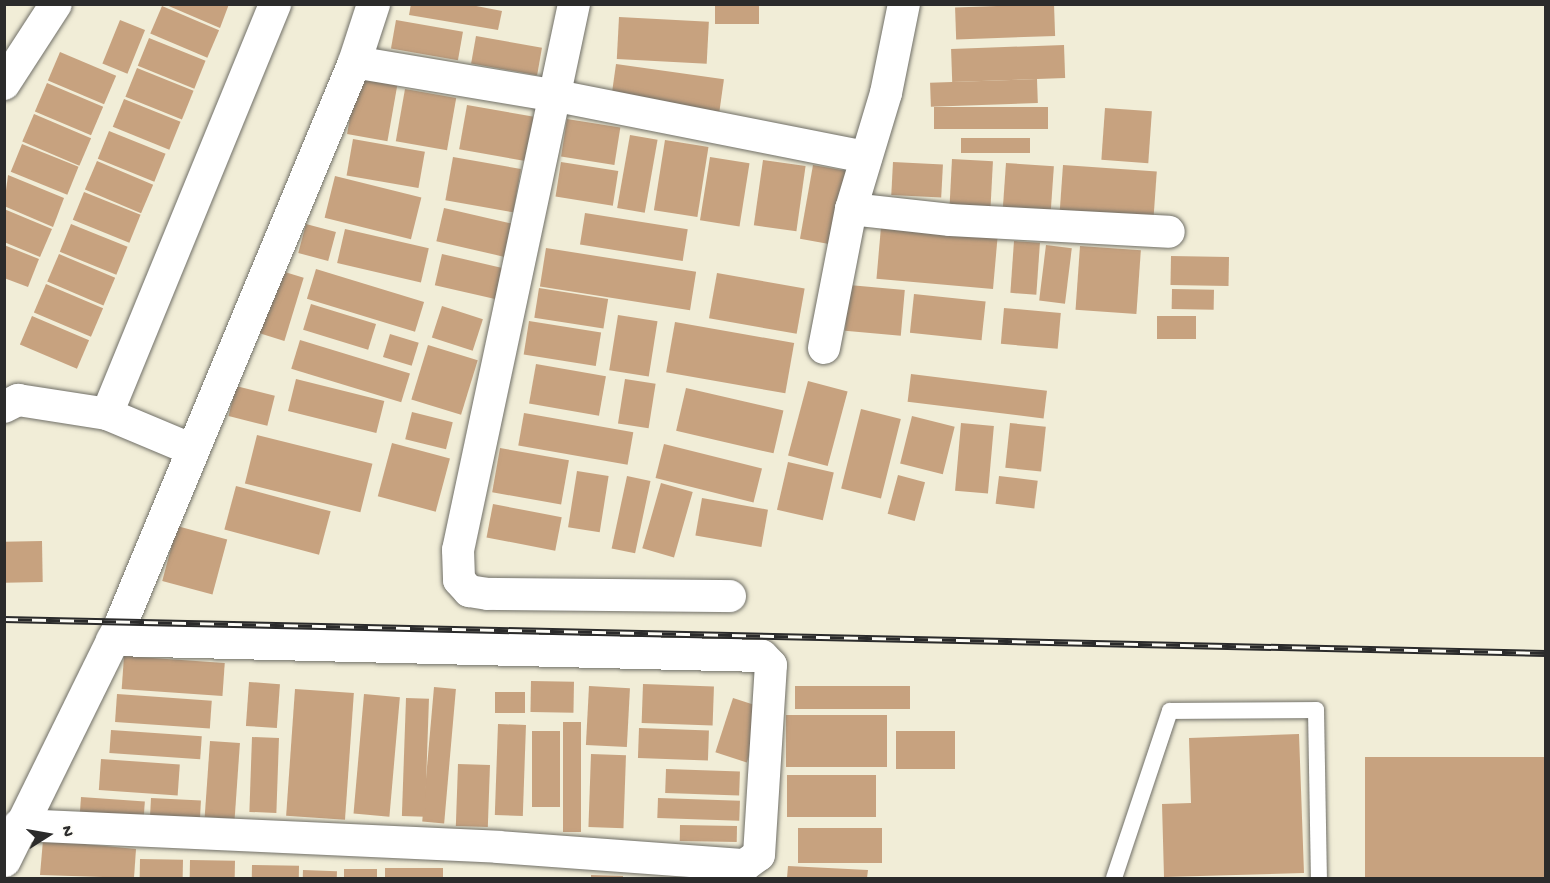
<!DOCTYPE html>
<html>
<head>
<meta charset="utf-8">
<style>
	body { margin:0 }
	#map { position:relative; width:1550px; height:883px; overflow:hidden; background:#f1edd7; font-family:"Gochi Hand",sans-serif }
	div>[style] { position:absolute }
	.building>* { inset:0; background:#c7a27f; transform-origin:0 0 }
	.roads { filter:drop-shadow(0 0 2px #706f67) drop-shadow(0 0 2px #706f67) }
	.service>* { height:16px; margin:-8px; padding:0 8px; transform-origin:8px; border-radius:8px; background:#fff }
	.minor>* { height:32px; margin:-16px; padding:0 16px; transform-origin:16px; border-radius:16px; background:#fff }
	.tertiary>* { height:33px; margin:-16.5px; padding:0 16.5px; transform-origin:16.5px; border-radius:16.5px; background:#fff }
	.rail>* { height:7px; margin-top:-3.5px; transform-origin:0; background:repeating-linear-gradient(90deg,#fdfcf7 0 14px,#2b2b2b 0 28px); box-sizing:border-box; border-block:2px solid #2b2b2b }
	span { translate:-50% -50%; white-space:nowrap; text-align:center; line-height:1.15; -webkit-text-stroke:5px #fdfcf7; paint-order:stroke }
	.frame { position:absolute; inset:0; border:6px solid #2b2b2b; pointer-events:none }
	.north { position:absolute; left:18px; top:805px; width:60px; height:60px; -webkit-text-stroke:4px #fdfcf7; paint-order:stroke; rotate:79deg; font-size:16px; font-weight:700; line-height:24px; text-align:center; color:#2b2b2b }
	.north::after { content:''; display:block; margin:auto; width:21px; height:27px; background:#2b2b2b; clip-path:polygon(50% 0,100% 100%,50% 72%,0 100%) }
</style>
</head>
<body>
<div id="map">
	<div class="building">
		<div style="clip-path:polygon(164px 4px,229px 4px,220px 28px)"></div>
		<div style="clip-path:polygon(411px 4px,466px 4px,502px 11px,498px 30px,409px 15px)"></div>
		<div style="left:715px;top:4px;width:44px;height:20px"></div>
		<div style="left:1054px;top:4px;width:32px;height:99px;rotate:88deg"></div>
		<div style="left:162px;top:6px;width:62px;height:30px;rotate:23deg"></div>
		<div style="left:619px;top:17px;width:90px;height:42px;rotate:3deg"></div>
		<div style="left:120px;top:20px;width:27px;height:47px;rotate:22deg"></div>
		<div style="left:396px;top:20px;width:68px;height:29px;rotate:10deg"></div>
		<div style="left:476px;top:36px;width:67px;height:28px;rotate:10deg"></div>
		<div style="left:149px;top:38px;width:61px;height:30px;rotate:22deg"></div>
		<div style="left:1064px;top:45px;width:33px;height:113px;rotate:88deg"></div>
		<div style="left:60px;top:52px;width:61px;height:31px;rotate:23deg"></div>
		<div style="left:616px;top:64px;width:109px;height:33px;rotate:8deg"></div>
		<div style="left:137px;top:68px;width:61px;height:31px;rotate:22deg"></div>
		<div style="left:358px;top:72px;width:41px;height:63px;rotate:10deg"></div>
		<div style="left:1037px;top:79px;width:24px;height:107px;rotate:88deg"></div>
		<div style="left:47px;top:83px;width:61px;height:31px;rotate:23deg"></div>
		<div style="left:405px;top:89px;width:52px;height:53px;rotate:10deg"></div>
		<div style="left:124px;top:99px;width:61px;height:30px;rotate:22deg"></div>
		<div style="left:467px;top:105px;width:74px;height:45px;rotate:10deg"></div>
		<div style="left:1048px;top:107px;width:22px;height:114px;rotate:90deg"></div>
		<div style="left:1105px;top:108px;width:47px;height:52px;rotate:4deg"></div>
		<div style="left:34px;top:114px;width:62px;height:30px;rotate:23deg"></div>
		<div style="left:567px;top:119px;width:54px;height:38px;rotate:9deg"></div>
		<div style="left:109px;top:131px;width:61px;height:30px;rotate:22deg"></div>
		<div style="left:630px;top:135px;width:28px;height:74px;rotate:10deg"></div>
		<div style="left:961px;top:138px;width:69px;height:15px"></div>
		<div style="left:353px;top:139px;width:73px;height:37px;rotate:10deg"></div>
		<div style="left:665px;top:140px;width:44px;height:71px;rotate:9deg"></div>
		<div style="left:22px;top:144px;width:61px;height:30px;rotate:22deg"></div>
		<div style="left:453px;top:157px;width:69px;height:44px;rotate:10deg"></div>
		<div style="left:710px;top:157px;width:40px;height:64px;rotate:9deg"></div>
		<div style="left:952px;top:159px;width:41px;height:51px;rotate:3deg"></div>
		<div style="left:763px;top:160px;width:43px;height:66px;rotate:8deg"></div>
		<div style="left:97px;top:161px;width:61px;height:31px;rotate:23deg"></div>
		<div style="left:561px;top:162px;width:58px;height:35px;rotate:9deg"></div>
		<div style="left:893px;top:162px;width:50px;height:33px;rotate:3deg"></div>
		<div style="left:1006px;top:163px;width:48px;height:49px;rotate:4deg"></div>
		<div style="left:813px;top:165px;width:35px;height:75px;rotate:10deg"></div>
		<div style="left:1063px;top:165px;width:94px;height:56px;rotate:4deg"></div>
		<div style="clip-path:polygon(8px 175px,64px 198px,53px 227px,4px 206px)"></div>
		<div style="left:335px;top:176px;width:89px;height:43px;rotate:14deg"></div>
		<div style="left:84px;top:192px;width:61px;height:30px;rotate:22deg"></div>
		<div style="left:444px;top:208px;width:70px;height:34px;rotate:13deg"></div>
		<div style="clip-path:polygon(4px 209px,52px 229px,40px 257px,4px 242px)"></div>
		<div style="left:585px;top:213px;width:104px;height:32px;rotate:9deg"></div>
		<div style="left:71px;top:224px;width:61px;height:30px;rotate:22deg"></div>
		<div style="left:306px;top:224px;width:31px;height:30px;rotate:15deg"></div>
		<div style="left:881px;top:227px;width:117px;height:52px;rotate:5deg"></div>
		<div style="left:345px;top:229px;width:86px;height:35px;rotate:13deg"></div>
		<div style="left:1014px;top:241px;width:26px;height:52px;rotate:4deg"></div>
		<div style="clip-path:polygon(4px 245px,39px 259px,28px 287px,4px 278px)"></div>
		<div style="left:1046px;top:245px;width:26px;height:56px;rotate:7deg"></div>
		<div style="left:1080px;top:246px;width:61px;height:64px;rotate:4deg"></div>
		<div style="left:546px;top:248px;width:152px;height:39px;rotate:9deg"></div>
		<div style="left:59px;top:254px;width:61px;height:30px;rotate:23deg"></div>
		<div style="left:442px;top:254px;width:63px;height:32px;rotate:13deg"></div>
		<div style="left:1171px;top:256px;width:58px;height:29px;rotate:1deg"></div>
		<div style="left:275px;top:269px;width:30px;height:66px;rotate:17deg"></div>
		<div style="left:316px;top:269px;width:113px;height:31px;rotate:17deg"></div>
		<div style="left:717px;top:273px;width:89px;height:46px;rotate:10deg"></div>
		<div style="left:46px;top:284px;width:62px;height:31px;rotate:23deg"></div>
		<div style="left:849px;top:285px;width:56px;height:46px;rotate:5deg"></div>
		<div style="left:539px;top:288px;width:70px;height:30px;rotate:9deg"></div>
		<div style="left:1172px;top:289px;width:42px;height:20px;rotate:1deg"></div>
		<div style="left:914px;top:294px;width:72px;height:39px;rotate:6deg"></div>
		<div style="left:311px;top:304px;width:68px;height:27px;rotate:17deg"></div>
		<div style="left:442px;top:306px;width:43px;height:33px;rotate:18deg"></div>
		<div style="left:1004px;top:308px;width:57px;height:36px;rotate:5deg"></div>
		<div style="left:618px;top:315px;width:40px;height:56px;rotate:9deg"></div>
		<div style="left:32px;top:316px;width:62px;height:31px;rotate:23deg"></div>
		<div style="left:1157px;top:316px;width:39px;height:23px"></div>
		<div style="left:529px;top:321px;width:73px;height:34px;rotate:9deg"></div>
		<div style="left:675px;top:322px;width:121px;height:51px;rotate:10deg"></div>
		<div style="left:390px;top:334px;width:30px;height:24px;rotate:17deg"></div>
		<div style="left:300px;top:340px;width:115px;height:30px;rotate:17deg"></div>
		<div style="left:428px;top:345px;width:52px;height:57px;rotate:17deg"></div>
		<div style="left:536px;top:364px;width:71px;height:40px;rotate:10deg"></div>
		<div style="left:911px;top:374px;width:137px;height:28px;rotate:7deg"></div>
		<div style="left:296px;top:379px;width:91px;height:33px;rotate:14deg"></div>
		<div style="left:625px;top:379px;width:31px;height:45px;rotate:9deg"></div>
		<div style="left:808px;top:381px;width:41px;height:77px;rotate:15deg"></div>
		<div style="left:236px;top:386px;width:40px;height:31px;rotate:14deg"></div>
		<div style="left:686px;top:388px;width:100px;height:44px;rotate:13deg"></div>
		<div style="left:861px;top:409px;width:41px;height:82px;rotate:14deg"></div>
		<div style="left:412px;top:412px;width:42px;height:28px;rotate:14deg"></div>
		<div style="left:524px;top:413px;width:111px;height:33px;rotate:10deg"></div>
		<div style="left:912px;top:416px;width:44px;height:49px;rotate:14deg"></div>
		<div style="left:961px;top:423px;width:33px;height:68px;rotate:5deg"></div>
		<div style="left:1010px;top:423px;width:36px;height:45px;rotate:6deg"></div>
		<div style="left:257px;top:435px;width:119px;height:50px;rotate:14deg"></div>
		<div style="left:392px;top:443px;width:60px;height:55px;rotate:15deg"></div>
		<div style="left:664px;top:444px;width:101px;height:35px;rotate:14deg"></div>
		<div style="left:500px;top:448px;width:70px;height:45px;rotate:10deg"></div>
		<div style="left:788px;top:462px;width:47px;height:49px;rotate:13deg"></div>
		<div style="left:577px;top:471px;width:32px;height:57px;rotate:9deg"></div>
		<div style="left:898px;top:475px;width:28px;height:40px;rotate:15deg"></div>
		<div style="left:627px;top:476px;width:24px;height:74px;rotate:12deg"></div>
		<div style="left:999px;top:476px;width:39px;height:28px;rotate:7deg"></div>
		<div style="left:661px;top:483px;width:33px;height:68px;rotate:16deg"></div>
		<div style="left:236px;top:486px;width:98px;height:45px;rotate:15deg"></div>
		<div style="left:702px;top:498px;width:67px;height:38px;rotate:10deg"></div>
		<div style="left:493px;top:504px;width:70px;height:34px;rotate:11deg"></div>
		<div style="left:177px;top:526px;width:52px;height:57px;rotate:15deg"></div>
		<div style="left:42px;top:541px;width:41px;height:38px;rotate:89deg"></div>
		<div style="left:124px;top:656px;width:101px;height:33px;rotate:4deg"></div>
		<div style="left:531px;top:681px;width:43px;height:31px;rotate:1deg"></div>
		<div style="left:249px;top:682px;width:31px;height:44px;rotate:4deg"></div>
		<div style="left:643px;top:684px;width:71px;height:39px;rotate:2deg"></div>
		<div style="left:589px;top:686px;width:41px;height:59px;rotate:3deg"></div>
		<div style="left:795px;top:686px;width:115px;height:23px"></div>
		<div style="left:434px;top:687px;width:22px;height:135px;rotate:5deg"></div>
		<div style="left:295px;top:689px;width:59px;height:127px;rotate:4deg"></div>
		<div style="left:495px;top:692px;width:30px;height:21px"></div>
		<div style="left:117px;top:694px;width:95px;height:28px;rotate:4deg"></div>
		<div style="left:364px;top:694px;width:36px;height:120px;rotate:5deg"></div>
		<div style="left:406px;top:698px;width:23px;height:118px;rotate:2deg"></div>
		<div style="left:733px;top:698px;width:33px;height:57px;rotate:18deg"></div>
		<div style="left:887px;top:715px;width:52px;height:101px;rotate:90deg"></div>
		<div style="left:563px;top:722px;width:18px;height:110px"></div>
		<div style="left:498px;top:724px;width:28px;height:91px;rotate:2deg"></div>
		<div style="left:639px;top:728px;width:70px;height:30px;rotate:2deg"></div>
		<div style="left:111px;top:730px;width:91px;height:23px;rotate:4deg"></div>
		<div style="left:532px;top:731px;width:28px;height:76px"></div>
		<div style="left:896px;top:731px;width:59px;height:38px"></div>
		<div style="clip-path:polygon(1299px 734px,1304px 873px,1164px 877px,1162px 804px,1191px 803px,1189px 738px)"></div>
		<div style="left:252px;top:737px;width:27px;height:75px;rotate:2deg"></div>
		<div style="left:210px;top:741px;width:30px;height:76px;rotate:4deg"></div>
		<div style="left:591px;top:754px;width:35px;height:73px;rotate:2deg"></div>
		<div style="left:1546px;top:757px;width:121px;height:181px;rotate:90deg"></div>
		<div style="left:101px;top:759px;width:79px;height:31px;rotate:4deg"></div>
		<div style="left:458px;top:764px;width:32px;height:62px;rotate:2deg"></div>
		<div style="left:666px;top:769px;width:74px;height:24px;rotate:2deg"></div>
		<div style="left:787px;top:775px;width:89px;height:42px"></div>
		<div style="left:81px;top:797px;width:64px;height:27px;rotate:4deg"></div>
		<div style="left:151px;top:798px;width:50px;height:26px;rotate:3deg"></div>
		<div style="left:658px;top:798px;width:82px;height:20px;rotate:2deg"></div>
		<div style="left:680px;top:825px;width:57px;height:16px;rotate:1deg"></div>
		<div style="left:798px;top:828px;width:84px;height:35px"></div>
		<div style="clip-path:polygon(43px 840px,136px 849px,134px 878px,40px 875px)"></div>
		<div style="left:140px;top:859px;width:43px;height:19px;rotate:1deg"></div>
		<div style="left:190px;top:860px;width:45px;height:18px;rotate:1deg"></div>
		<div style="left:252px;top:865px;width:47px;height:13px;rotate:1deg"></div>
		<div style="clip-path:polygon(788px 866px,868px 870px,867px 878px,787px 878px)"></div>
		<div style="left:385px;top:868px;width:58px;height:10px"></div>
		<div style="left:344px;top:869px;width:33px;height:9px"></div>
		<div style="left:303px;top:870px;width:34px;height:8px;rotate:2deg"></div>
		<div style="clip-path:polygon(591px 875px,623px 876px,623px 878px,591px 878px)"></div>
	</div>
	<div class="roads">
		<div class="service">
			<div style="left:1114px;top:878px;width:176px;rotate:-71.5deg"></div>
			<div style="left:1170px;top:711px;width:146px;rotate:-0.4deg"></div>
			<div style="left:1316px;top:710px;width:168px;rotate:89deg"></div>
		</div>
		<div class="minor">
			<div style="left:574px;top:4px;width:558px;rotate:101.99deg"></div>
			<div style="left:458px;top:550px;width:30px;rotate:88deg"></div>
			<div style="left:459px;top:580px;width:15px;rotate:48deg"></div>
			<div style="left:469px;top:591px;width:19px;rotate:9deg"></div>
			<div style="left:488px;top:594px;width:242px;rotate:0.5deg"></div>
			<div style="left:354px;top:62px;width:206px;rotate:9.5deg"></div>
			<div style="left:557px;top:96px;width:315px;rotate:11.2deg"></div>
			<div style="left:4px;top:84px;width:95px;rotate:-57deg"></div>
			<div style="left:851px;top:209px;width:100px;rotate:6.3deg"></div>
			<div style="left:950px;top:220px;width:219px;rotate:3.1deg"></div>
			<div style="left:824px;top:348px;width:142px;rotate:-79deg"></div>
			<div style="left:851px;top:209px;width:121px;rotate:-73.2deg"></div>
			<div style="left:886px;top:93px;width:91px;rotate:-78.6deg"></div>
			<div style="left:4px;top:407px;width:16px;rotate:-27deg"></div>
			<div style="left:18px;top:400px;width:90px;rotate:8.9deg"></div>
			<div style="left:107px;top:414px;width:93px;rotate:22.7deg"></div>
			<div style="left:107px;top:414px;width:443px;rotate:-67.7deg"></div>
			<div style="left:19px;top:825px;width:480px;rotate:2.6deg"></div>
			<div style="left:498px;top:847px;width:248px;rotate:4.2deg"></div>
			<div style="left:745px;top:865px;width:17px;rotate:-36deg"></div>
			<div style="left:759px;top:855px;width:190px;rotate:-86.4deg"></div>
			<div style="left:771px;top:665px;width:13px;rotate:-135deg"></div>
			<div style="left:762px;top:656px;width:650px;rotate:-178.59deg"></div>
		</div>
		<div class="tertiary">
			<div style="left:4px;top:860px;width:265px;rotate:-63.8deg"></div>
			<div style="left:121px;top:622px;width:607px;rotate:-67.41deg"></div>
			<div style="left:354px;top:62px;width:61px;rotate:-71.9deg"></div>
		</div>
	</div>
	<div class="rail">
		<div style="left:4px;top:619px;width:1542px;rotate:1.26deg"></div>
	</div>
	<div class="frame"></div>
	<div class="north">N</div>
</div>
</body>
</html>
